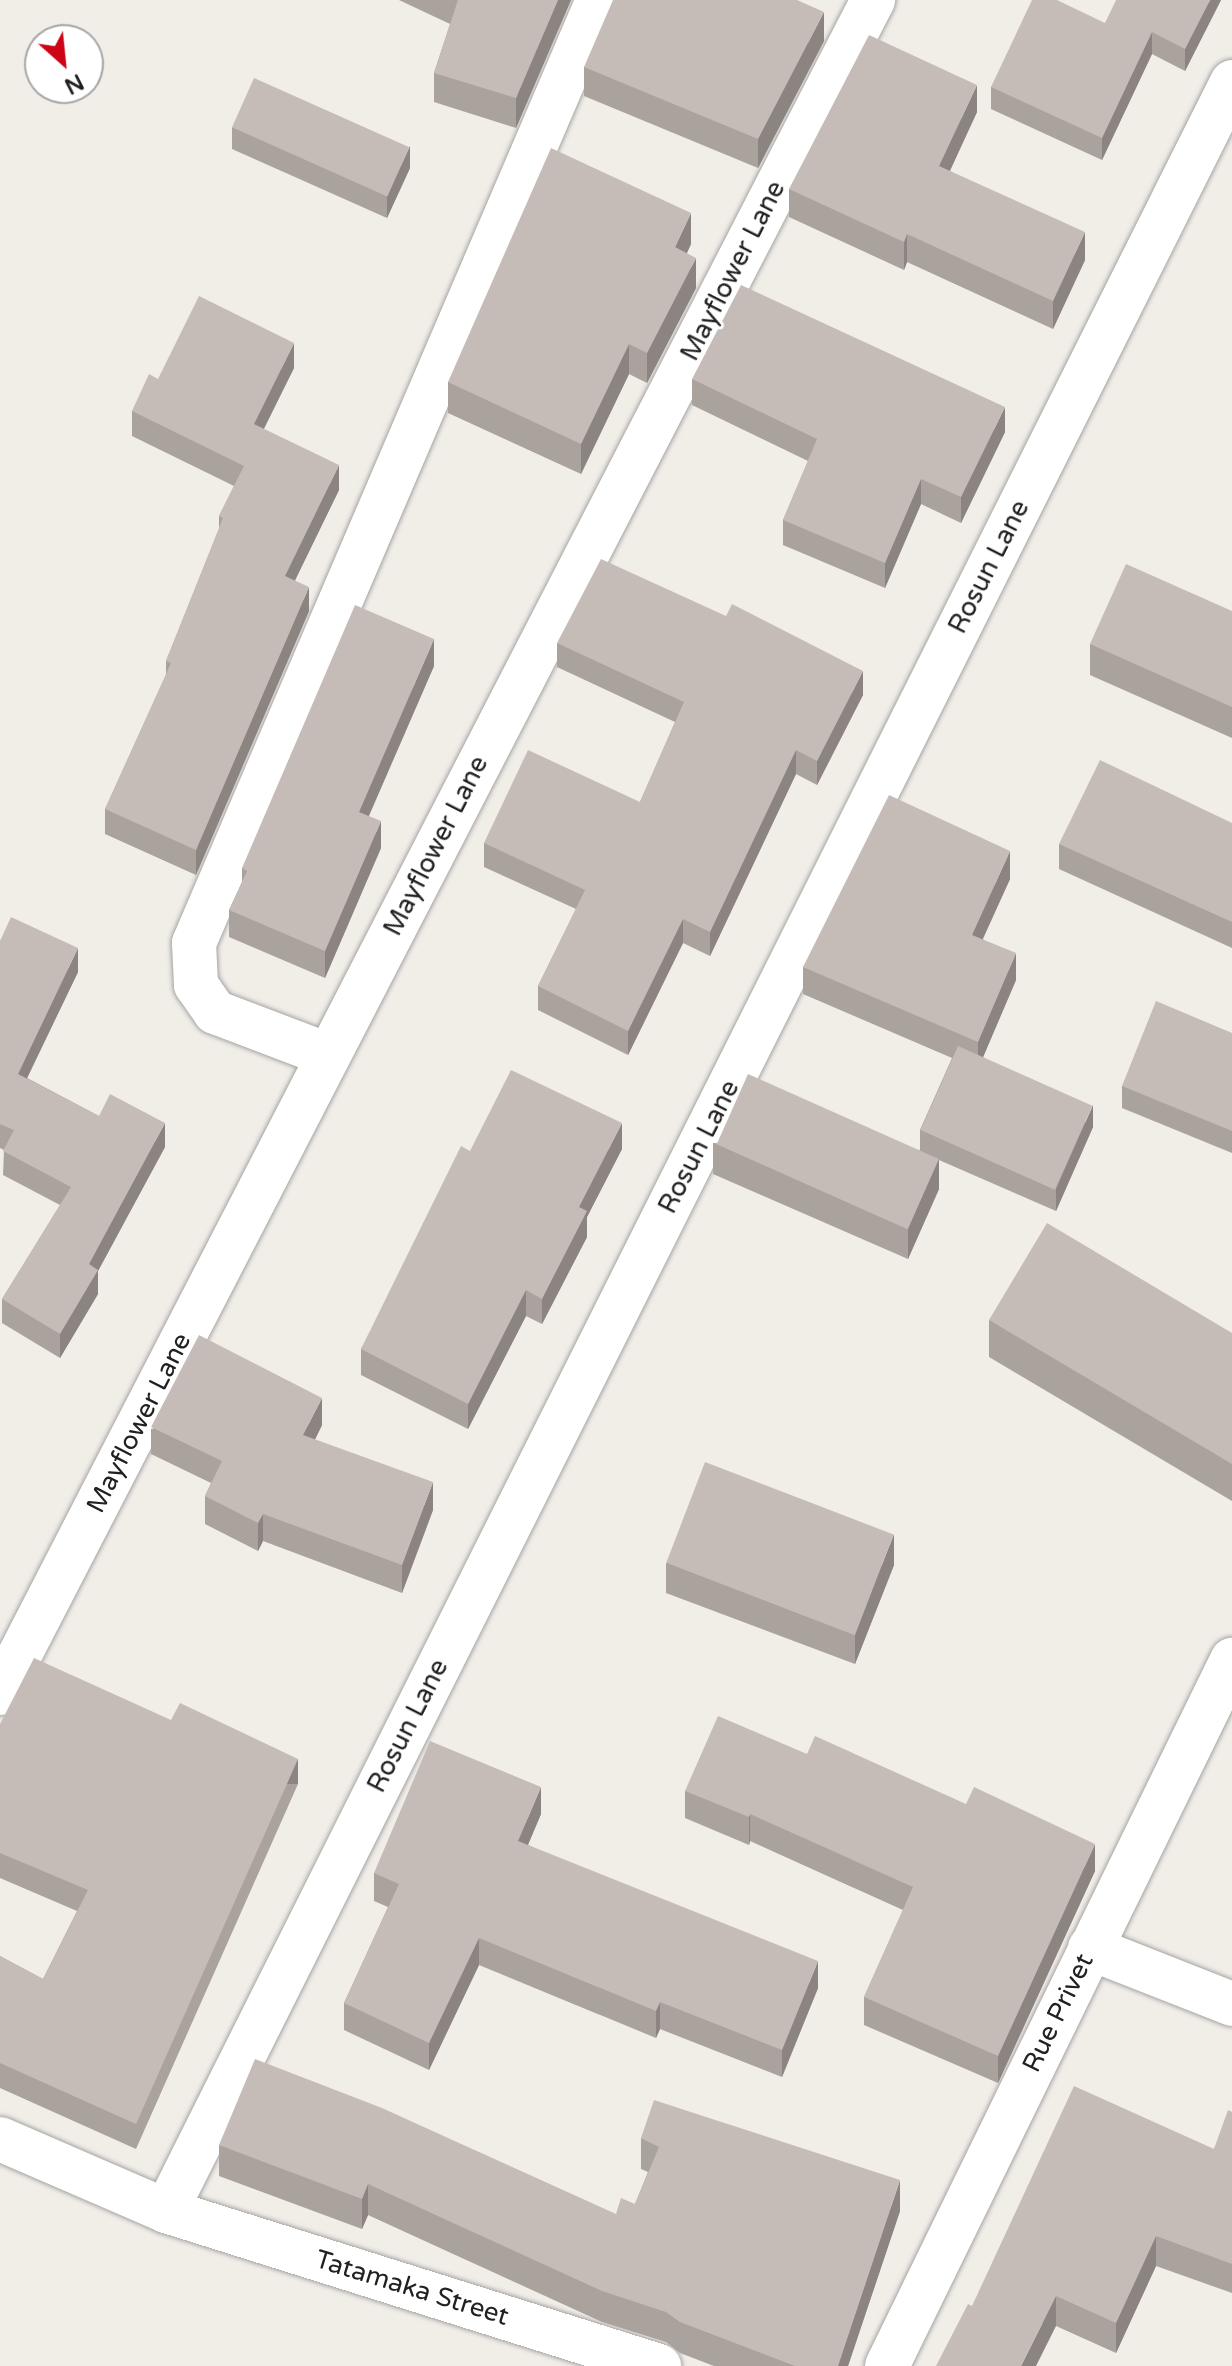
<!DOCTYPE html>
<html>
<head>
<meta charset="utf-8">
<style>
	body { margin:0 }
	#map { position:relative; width:1232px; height:2366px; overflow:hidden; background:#f1ede7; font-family:"Varela Round",sans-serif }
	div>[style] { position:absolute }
	.roads { filter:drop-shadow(0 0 2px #a5a5a5) drop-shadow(0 0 2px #a5a5a5) }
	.street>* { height:44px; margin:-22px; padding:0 22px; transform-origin:22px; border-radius:22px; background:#fff }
	.wall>* { inset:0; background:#aaa29d }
	.shaded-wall>* { inset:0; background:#8b8480; transform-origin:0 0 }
	.building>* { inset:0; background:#c6bcb7; transform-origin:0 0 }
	span { translate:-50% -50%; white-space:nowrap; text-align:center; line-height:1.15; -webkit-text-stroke:6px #fff; paint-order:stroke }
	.street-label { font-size:26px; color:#212121 }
	.north { position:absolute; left:24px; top:24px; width:80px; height:80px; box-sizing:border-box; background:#fff; border:2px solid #a6a6a6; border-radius:50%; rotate:153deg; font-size:22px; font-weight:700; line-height:32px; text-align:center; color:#212121 }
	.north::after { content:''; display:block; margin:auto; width:28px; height:36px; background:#cd0416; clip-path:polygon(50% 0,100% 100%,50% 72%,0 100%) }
</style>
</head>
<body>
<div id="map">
	<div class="roads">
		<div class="street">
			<div style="left:328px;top:1055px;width:121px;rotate:-159.2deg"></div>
			<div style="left:215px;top:1012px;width:33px;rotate:-125deg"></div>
			<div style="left:196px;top:985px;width:42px;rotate:-92.7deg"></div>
			<div style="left:194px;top:943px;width:1026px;rotate:-66.81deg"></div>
			<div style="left:0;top:1693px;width:1905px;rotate:-62.72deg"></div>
			<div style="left:1090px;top:1948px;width:153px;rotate:21.5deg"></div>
			<div style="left:0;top:2139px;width:181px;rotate:23.4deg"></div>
			<div style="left:166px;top:2211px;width:517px;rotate:17.45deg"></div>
			<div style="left:166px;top:2211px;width:2381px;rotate:-63.4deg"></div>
			<div style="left:887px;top:2366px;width:786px;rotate:-63.96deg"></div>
		</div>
	</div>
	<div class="wall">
		<div style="clip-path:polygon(399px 0,571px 0,516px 128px,434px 102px,434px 73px,450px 24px)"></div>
		<div style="clip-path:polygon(1221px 0,1185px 71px,1152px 54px,1102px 160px,991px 109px,991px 87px,1105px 23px)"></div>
		<div style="clip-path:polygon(824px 41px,758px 168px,584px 96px,584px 67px)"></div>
		<div style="clip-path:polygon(977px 112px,950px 171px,1085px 260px,1053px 329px,907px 262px,904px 270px,789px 217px,789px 189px)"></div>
		<div style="clip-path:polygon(232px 127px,410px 168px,387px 218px,232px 149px)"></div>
		<div style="clip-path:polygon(691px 244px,687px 253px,696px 288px,647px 383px,629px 374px,581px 474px,448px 413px,448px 382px)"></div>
		<div style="clip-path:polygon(294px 368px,263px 429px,339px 490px,295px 580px,309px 611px,196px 875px,105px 834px,105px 809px,166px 675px,166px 661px,219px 529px,219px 516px,234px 486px,132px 436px,132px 411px,158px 379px)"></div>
		<div style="clip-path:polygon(692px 379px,1005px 432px,961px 523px,921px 504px,885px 588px,783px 545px,783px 520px,808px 461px,692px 405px)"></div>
		<div style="clip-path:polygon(1232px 611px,1232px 738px,1090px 675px,1090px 644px)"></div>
		<div style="clip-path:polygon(557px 643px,863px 695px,817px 785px,796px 774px,710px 956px,683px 943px,628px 1055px,538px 1010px,538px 986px,576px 909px,484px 867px,484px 843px,640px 802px,675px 722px,557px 667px)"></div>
		<div style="clip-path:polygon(434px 666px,369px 816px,381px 848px,325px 978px,229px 937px,229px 910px,242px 882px,242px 868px)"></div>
		<div style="clip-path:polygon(1232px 823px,1232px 948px,1059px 869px,1059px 844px)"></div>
		<div style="clip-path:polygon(1010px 879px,983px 939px,1016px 980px,983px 1057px,1093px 1127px,1056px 1211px,939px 1160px,939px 1189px,908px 1259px,713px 1174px,713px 1143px,920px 1150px,920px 1130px,952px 1058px,803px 994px,803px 967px)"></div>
		<div style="clip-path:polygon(0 941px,78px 972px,27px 1078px,99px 1116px,165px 1147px,98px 1271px,98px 1294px,60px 1358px,2px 1323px,2px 1299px,60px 1205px,3px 1175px,4px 1150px,0 1148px)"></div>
		<div style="clip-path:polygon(1232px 1033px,1232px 1153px,1122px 1108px,1122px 1086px)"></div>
		<div style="clip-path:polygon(622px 1149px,587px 1217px,587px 1237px,542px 1324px,526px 1316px,468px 1429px,361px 1375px,361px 1349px,470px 1151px)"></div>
		<div style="clip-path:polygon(989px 1320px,1232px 1333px,1232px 1501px,989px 1357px)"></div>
		<div style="clip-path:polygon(322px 1425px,315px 1440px,433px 1510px,402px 1593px,263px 1541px,258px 1551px,205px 1524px,205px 1496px,211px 1483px,151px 1454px,151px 1427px)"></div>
		<div style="clip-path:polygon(666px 1563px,894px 1565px,855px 1664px,666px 1593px)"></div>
		<div style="clip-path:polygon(0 1724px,298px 1784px,136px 2149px,0 2088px,0 1956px,43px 1979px,77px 1911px,0 1878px)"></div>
		<div style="clip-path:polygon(807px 1754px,1095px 1871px,998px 2083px,864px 2025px,864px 1997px,903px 1910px,750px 1841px,749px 1845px,685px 1818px,685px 1791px)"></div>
		<div style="clip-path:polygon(541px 1814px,528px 1845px,818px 1988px,782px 2077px,660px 2029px,656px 2038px,479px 1965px,429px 2070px,344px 2030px,344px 2003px,388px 1907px,374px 1901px,374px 1873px)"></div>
		<div style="clip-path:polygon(1232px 2112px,1232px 2293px,1156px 2266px,1116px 2353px,1056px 2326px,972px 2306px,1214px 2149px)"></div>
		<div style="clip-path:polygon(641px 2138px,900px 2211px,848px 2366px,714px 2366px,680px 2353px,666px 2342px,602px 2322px,368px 2215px,362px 2229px,219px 2176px,219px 2145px,616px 2214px,635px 2204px,648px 2172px,641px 2169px)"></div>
	</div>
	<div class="shaded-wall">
		<div style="clip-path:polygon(558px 0,571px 0,516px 128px,516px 98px)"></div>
		<div style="clip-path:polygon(1210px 0,1221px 0,1185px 71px,1185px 49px)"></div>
		<div style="clip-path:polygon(824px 12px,824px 41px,758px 168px,758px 139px)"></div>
		<div style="clip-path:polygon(1152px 32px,1152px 54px,1102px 160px,1102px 138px)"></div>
		<div style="clip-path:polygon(977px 85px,977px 112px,939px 194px,939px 166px)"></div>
		<div style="clip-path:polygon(410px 146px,410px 168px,387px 218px,387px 196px)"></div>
		<div style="clip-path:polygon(691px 213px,691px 244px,675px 278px,675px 247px)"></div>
		<div style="clip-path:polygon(1085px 232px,1085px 260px,1053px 329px,1053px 301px)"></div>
		<div style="clip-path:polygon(907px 234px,907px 262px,904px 270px,904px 242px)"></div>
		<div style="clip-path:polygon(696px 258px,696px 288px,647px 383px,647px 353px)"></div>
		<div style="clip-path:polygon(294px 343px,294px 368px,254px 449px,254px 424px)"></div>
		<div style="clip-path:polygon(629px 344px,629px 374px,581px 474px,581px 444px)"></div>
		<div style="clip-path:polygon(1005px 407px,1005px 432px,961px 523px,961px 497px)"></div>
		<div style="clip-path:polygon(339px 465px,339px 490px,285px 601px,285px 576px)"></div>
		<div style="clip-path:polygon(921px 479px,921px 504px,885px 588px,885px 563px)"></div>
		<div style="clip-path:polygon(309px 587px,309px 611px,196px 875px,196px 850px)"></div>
		<div style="clip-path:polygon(434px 639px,434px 666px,359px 838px,359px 812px)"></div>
		<div style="clip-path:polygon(863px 671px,863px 695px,817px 785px,817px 761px)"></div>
		<div style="clip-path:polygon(796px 750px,796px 774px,710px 956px,710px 932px)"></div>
		<div style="clip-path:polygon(381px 821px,381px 848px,325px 978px,325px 951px)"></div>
		<div style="clip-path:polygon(1010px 851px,1010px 879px,972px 962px,972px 935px)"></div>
		<div style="clip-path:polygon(683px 919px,683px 943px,628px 1055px,628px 1031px)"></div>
		<div style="clip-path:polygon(78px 948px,78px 972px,18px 1097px,18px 1074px)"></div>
		<div style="clip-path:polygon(1016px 953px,1016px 980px,978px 1069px,978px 1042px)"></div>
		<div style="clip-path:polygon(1093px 1105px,1093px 1127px,1056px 1211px,1056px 1189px)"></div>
		<div style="clip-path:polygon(165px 1123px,165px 1147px,98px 1271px,98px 1294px,60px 1358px,60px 1334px,89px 1264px)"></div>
		<div style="clip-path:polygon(622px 1123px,622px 1149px,587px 1217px,587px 1237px,542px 1324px,542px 1299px,579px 1207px)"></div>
		<div style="clip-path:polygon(939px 1158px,939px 1189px,908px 1259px,908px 1229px)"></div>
		<div style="clip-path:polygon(526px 1290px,526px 1316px,468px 1429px,468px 1404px)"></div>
		<div style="clip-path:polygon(322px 1398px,322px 1425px,303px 1463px,303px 1435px)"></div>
		<div style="clip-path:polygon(433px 1482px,433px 1510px,402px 1593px,402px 1565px)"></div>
		<div style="clip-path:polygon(263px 1514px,263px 1541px,258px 1551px,258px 1523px)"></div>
		<div style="clip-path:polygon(894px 1534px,894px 1565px,855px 1664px,855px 1634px)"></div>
		<div style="left:298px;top:1759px;width:25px;height:399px;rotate:90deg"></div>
		<div style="clip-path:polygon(541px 1787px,541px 1814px,518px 1868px,518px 1841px)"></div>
		<div style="clip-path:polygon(750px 1814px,750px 1841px,749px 1845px,749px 1817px)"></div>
		<div style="clip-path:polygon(1095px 1844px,1095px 1871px,998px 2083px,998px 2056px)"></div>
		<div style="clip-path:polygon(479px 1938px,479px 1965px,429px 2070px,429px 2043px)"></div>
		<div style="clip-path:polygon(818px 1961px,818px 1988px,782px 2077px,782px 2050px)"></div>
		<div style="clip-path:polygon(660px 2002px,660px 2029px,656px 2038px,656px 2011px)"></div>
		<div style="clip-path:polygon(900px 2180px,900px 2211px,848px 2366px,838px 2366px)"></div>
		<div style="clip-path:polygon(368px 2184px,368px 2215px,362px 2229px,362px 2199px)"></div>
		<div style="clip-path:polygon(1156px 2236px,1156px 2266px,1116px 2353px,1116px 2323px)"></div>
		<div style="clip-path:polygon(1056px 2296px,1056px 2326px,1036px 2366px,1021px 2366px)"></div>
	</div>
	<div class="building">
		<div style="clip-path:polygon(458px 0,558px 0,516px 98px,434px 73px)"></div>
		<div style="clip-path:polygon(613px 0,797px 0,824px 12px,758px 139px,584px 67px)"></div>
		<div style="clip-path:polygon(1032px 0,1057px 0,1105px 23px,1116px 0,1210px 0,1185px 49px,1152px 32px,1102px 138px,991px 87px)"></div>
		<div style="clip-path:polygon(869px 35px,977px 85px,939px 166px,1085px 232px,1053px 301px,907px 234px,904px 242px,789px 189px)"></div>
		<div style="left:254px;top:78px;width:170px;height:54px;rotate:24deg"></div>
		<div style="clip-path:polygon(551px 148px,691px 213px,675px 247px,696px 258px,647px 353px,629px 344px,581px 444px,448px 382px)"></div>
		<div style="clip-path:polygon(741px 285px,1005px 407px,961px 497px,921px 479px,885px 563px,783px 520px,817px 439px,692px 379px)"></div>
		<div style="clip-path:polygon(199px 296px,294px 343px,254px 424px,339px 465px,285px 576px,309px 587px,196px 850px,105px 809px,171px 663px,166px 661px,223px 518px,219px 516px,244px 466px,132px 411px,149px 374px,158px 379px)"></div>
		<div style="clip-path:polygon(601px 559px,726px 616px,732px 604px,863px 671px,817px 761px,796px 750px,710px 932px,683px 919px,628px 1031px,538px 986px,585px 890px,484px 843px,528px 750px,640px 802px,684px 702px,557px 643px)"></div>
		<div style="clip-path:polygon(1126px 564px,1232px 611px,1232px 707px,1090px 644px)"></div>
		<div style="clip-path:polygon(355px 605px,434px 639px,359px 812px,381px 821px,325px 951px,229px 910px,247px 871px,242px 868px)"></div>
		<div style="clip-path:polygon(1100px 760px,1232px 823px,1232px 922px,1059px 844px)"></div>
		<div style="clip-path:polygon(889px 795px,1010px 851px,972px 935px,1016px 953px,978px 1042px,803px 967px)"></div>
		<div style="clip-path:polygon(11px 917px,78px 948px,18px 1074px,99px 1116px,110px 1094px,165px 1123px,89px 1264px,98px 1270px,60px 1334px,2px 1299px,71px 1187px,3px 1151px,14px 1130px,0 1124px,0 941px)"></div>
		<div style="clip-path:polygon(1156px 1001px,1232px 1033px,1232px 1131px,1122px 1086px)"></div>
		<div style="left:958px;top:1046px;width:147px;height:92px;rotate:24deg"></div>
		<div style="clip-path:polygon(511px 1070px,622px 1123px,579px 1207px,587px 1211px,542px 1299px,526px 1290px,468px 1404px,361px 1349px,461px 1146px,470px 1151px)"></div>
		<div style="left:748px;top:1074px;width:209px;height:77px;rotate:24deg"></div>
		<div style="clip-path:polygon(1047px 1223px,1232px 1333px,1232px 1464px,989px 1320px)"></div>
		<div style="clip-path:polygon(199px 1335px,322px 1398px,303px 1435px,433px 1482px,402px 1565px,263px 1514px,258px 1523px,205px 1496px,222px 1461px,151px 1427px)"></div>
		<div style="left:705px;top:1462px;width:202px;height:108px;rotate:21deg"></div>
		<div style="clip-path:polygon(34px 1658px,171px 1720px,180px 1703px,298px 1759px,136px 2124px,0 2063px,0 1956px,43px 1979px,88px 1890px,0 1853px,0 1724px)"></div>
		<div style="clip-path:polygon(718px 1716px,807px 1754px,815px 1736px,966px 1804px,974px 1787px,1095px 1844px,998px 2056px,864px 1997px,913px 1887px,750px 1814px,749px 1817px,685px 1791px)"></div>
		<div style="clip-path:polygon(430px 1741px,541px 1787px,518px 1841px,818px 1961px,782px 2050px,660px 2002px,656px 2011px,479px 1938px,429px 2043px,344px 2003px,399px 1884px,374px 1873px)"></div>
		<div style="clip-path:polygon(255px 2059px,382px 2108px,616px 2214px,621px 2198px,635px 2204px,659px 2147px,641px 2138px,654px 2100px,900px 2180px,838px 2366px,795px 2366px,680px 2322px,666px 2312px,602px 2291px,368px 2184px,362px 2199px,219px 2145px)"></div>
		<div style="clip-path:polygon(1074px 2086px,1214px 2149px,1228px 2110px,1232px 2112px,1232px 2264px,1156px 2236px,1116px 2323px,1056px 2296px,1021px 2366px,936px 2366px,968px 2304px,972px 2306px)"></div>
	</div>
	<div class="street-label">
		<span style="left:733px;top:271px;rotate:-63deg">Mayflower Lane</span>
		<span style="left:989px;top:567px;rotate:-63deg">Rosun Lane</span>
		<span style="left:436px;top:846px;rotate:-63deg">Mayflower Lane</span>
		<span style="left:699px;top:1147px;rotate:-63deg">Rosun Lane</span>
		<span style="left:139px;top:1423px;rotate:-63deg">Mayflower Lane</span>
		<span style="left:408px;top:1726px;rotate:-63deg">Rosun Lane</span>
		<span style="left:1058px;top:2013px;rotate:-64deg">Rue Privet</span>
		<span style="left:412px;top:2288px;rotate:17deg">Tatamaka Street</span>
	</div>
	<div class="north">N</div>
</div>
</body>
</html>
